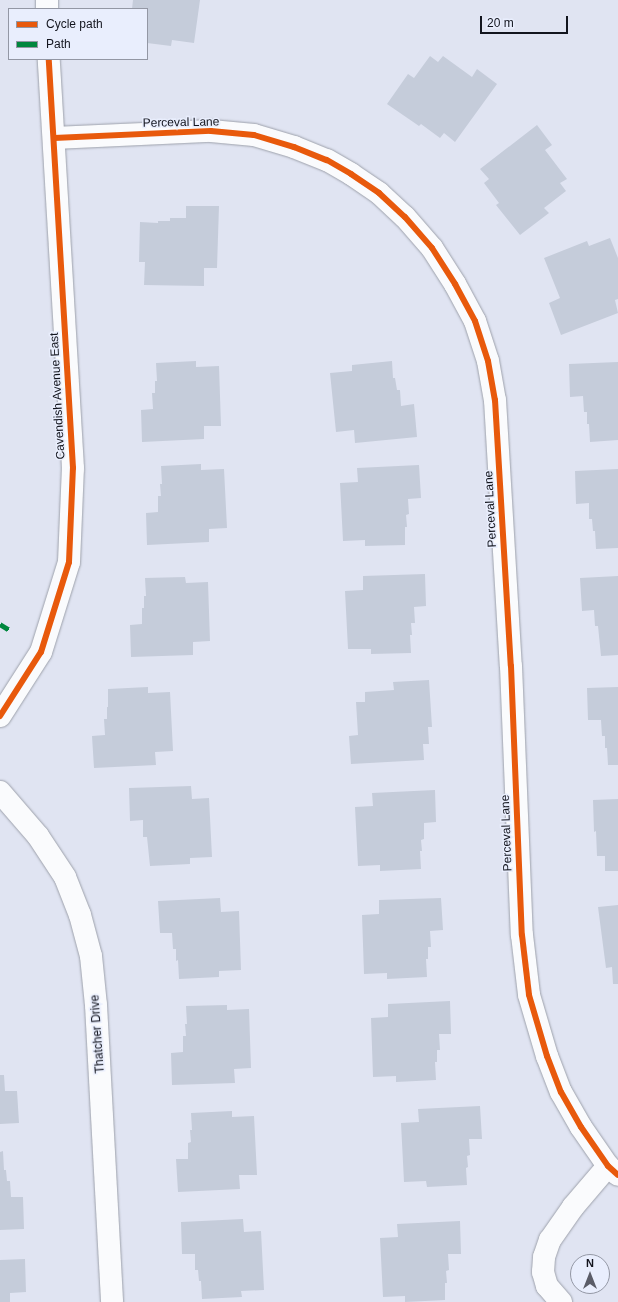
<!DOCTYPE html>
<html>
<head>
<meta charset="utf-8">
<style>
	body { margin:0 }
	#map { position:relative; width:618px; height:1302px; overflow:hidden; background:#e0e4f2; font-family:Arial,sans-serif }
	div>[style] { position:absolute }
	.building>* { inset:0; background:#c5ccda }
	.roads { filter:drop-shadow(0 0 1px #9da1ab) drop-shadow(0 0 1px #9da1ab) }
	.street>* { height:22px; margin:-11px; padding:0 11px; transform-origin:11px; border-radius:11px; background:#fafbfd }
	.quiet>* { height:5px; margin-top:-2.5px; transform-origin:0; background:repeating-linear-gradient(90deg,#00873e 0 10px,transparent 0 15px) }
	.cycleway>* { height:6px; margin:-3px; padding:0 3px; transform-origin:3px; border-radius:3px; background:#e8590c }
	span { translate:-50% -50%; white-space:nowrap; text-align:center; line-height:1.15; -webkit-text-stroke:3px #e9eefd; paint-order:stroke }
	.street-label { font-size:12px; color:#13151e }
	.legend { position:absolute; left:8px; top:8px; width:140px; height:52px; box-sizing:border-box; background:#e9eefd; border:1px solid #9397a4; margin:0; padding:5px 7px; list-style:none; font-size:12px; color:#13151e }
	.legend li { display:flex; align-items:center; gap:8px; height:20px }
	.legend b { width:20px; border:1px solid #9397a4 }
	.north { position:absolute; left:570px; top:1254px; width:40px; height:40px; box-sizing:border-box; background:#e9eefd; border:1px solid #9397a4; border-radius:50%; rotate:0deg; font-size:11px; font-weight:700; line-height:16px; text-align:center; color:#13151e }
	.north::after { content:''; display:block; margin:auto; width:14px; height:18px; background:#5b5d68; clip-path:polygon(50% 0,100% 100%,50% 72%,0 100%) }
	.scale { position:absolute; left:480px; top:16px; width:88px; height:18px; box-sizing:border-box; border:2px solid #13151e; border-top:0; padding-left:5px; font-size:12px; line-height:14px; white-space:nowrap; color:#13151e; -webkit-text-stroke:3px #e9eefd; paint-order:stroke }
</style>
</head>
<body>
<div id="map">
	<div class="building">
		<div style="clip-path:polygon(133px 0,200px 0,194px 43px,172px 40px,171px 46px,147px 43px,147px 9px,132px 9px)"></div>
		<div style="clip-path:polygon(430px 56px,438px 62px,443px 56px,472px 77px,477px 69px,497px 84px,455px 142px,444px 133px,440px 138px,421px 124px,419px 126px,387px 104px,408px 74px,414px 78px)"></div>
		<div style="clip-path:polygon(537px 125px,552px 145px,545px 150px,567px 179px,560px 183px,566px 191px,544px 208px,549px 213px,520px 235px,496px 205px,499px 203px,484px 183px,489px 179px,480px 169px)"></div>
		<div style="clip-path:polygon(186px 206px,219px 206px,217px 268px,204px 268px,204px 286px,144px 285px,145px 262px,139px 262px,140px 222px,158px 223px,158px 221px,170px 221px,170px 218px,186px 218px)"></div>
		<div style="clip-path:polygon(610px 238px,618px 258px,618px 299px,615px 300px,618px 313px,561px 335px,549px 303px,560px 298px,544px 258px,587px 241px,589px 246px)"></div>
		<div style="clip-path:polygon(196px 361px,196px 367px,219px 366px,221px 426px,204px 426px,204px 439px,142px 442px,141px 410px,153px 409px,152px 393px,155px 393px,155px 381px,157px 381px,156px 363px)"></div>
		<div style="clip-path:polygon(392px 361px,393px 378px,395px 378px,397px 390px,400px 390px,401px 406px,414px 404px,417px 437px,355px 443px,354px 430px,336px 432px,330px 373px,352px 371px,352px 365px)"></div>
		<div style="clip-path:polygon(618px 362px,618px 440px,590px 442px,589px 424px,587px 424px,587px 412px,584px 412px,583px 396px,570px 397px,569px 364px)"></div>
		<div style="clip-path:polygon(201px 464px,201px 470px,224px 469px,227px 528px,209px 529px,209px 542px,147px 545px,146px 513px,158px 512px,158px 496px,161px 496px,160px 484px,162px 484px,161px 466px)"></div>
		<div style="clip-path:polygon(419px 465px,421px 498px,408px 499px,409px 514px,406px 515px,407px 527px,405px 527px,405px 545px,365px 546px,365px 540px,343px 541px,340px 483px,358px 482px,357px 468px)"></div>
		<div style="clip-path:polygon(618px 469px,618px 548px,596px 549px,595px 531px,593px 531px,592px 519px,589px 519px,589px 503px,576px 504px,575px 471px)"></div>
		<div style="clip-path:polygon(425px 574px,426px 606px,414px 607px,415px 623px,411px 623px,412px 635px,410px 635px,411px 653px,371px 654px,371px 649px,348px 649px,345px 591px,363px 590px,363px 576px)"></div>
		<div style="clip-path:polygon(618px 576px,618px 655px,601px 656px,598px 626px,595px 626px,594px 610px,582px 611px,580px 578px)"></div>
		<div style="clip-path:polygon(185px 577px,186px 583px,208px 582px,210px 641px,193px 642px,193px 655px,131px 657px,130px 625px,142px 624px,142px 608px,144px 608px,144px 596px,146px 596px,145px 578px)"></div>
		<div style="clip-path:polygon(429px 680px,432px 727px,428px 727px,429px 744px,423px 744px,424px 760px,351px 764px,349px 736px,358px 735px,356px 702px,365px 702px,365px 692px,394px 690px,393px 682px)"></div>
		<div style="clip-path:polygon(148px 687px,148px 693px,170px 692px,173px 751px,155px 752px,156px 765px,94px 768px,92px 736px,105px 735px,104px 719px,107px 719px,107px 707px,108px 707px,108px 689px)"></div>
		<div style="clip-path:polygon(618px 687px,618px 765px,608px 765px,607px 748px,605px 748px,605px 736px,602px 736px,601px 720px,588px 720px,587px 688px)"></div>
		<div style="clip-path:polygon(191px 786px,192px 799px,209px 798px,212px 857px,190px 858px,190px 864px,150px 866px,147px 837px,143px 837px,143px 820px,130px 821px,129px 788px)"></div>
		<div style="clip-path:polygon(435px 790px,436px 822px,424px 823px,424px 839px,421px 840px,422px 851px,420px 851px,421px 869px,380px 871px,380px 865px,358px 866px,355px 807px,373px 806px,372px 793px)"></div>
		<div style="clip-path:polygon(618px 799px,618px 871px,605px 871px,605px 856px,597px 856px,596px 831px,594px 832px,593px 800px)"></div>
		<div style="clip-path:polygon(220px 898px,221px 912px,239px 911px,241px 970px,219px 971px,219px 977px,179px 979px,178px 960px,176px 961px,176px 949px,173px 949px,172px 933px,160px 933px,158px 901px)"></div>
		<div style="clip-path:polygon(441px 898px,443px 930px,430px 931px,431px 947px,428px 947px,428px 959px,426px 959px,427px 977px,387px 979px,387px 973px,364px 974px,362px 915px,379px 914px,379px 900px)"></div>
		<div style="clip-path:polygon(618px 905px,618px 984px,613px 984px,612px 967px,606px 968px,598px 907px)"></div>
		<div style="clip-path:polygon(450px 1001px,451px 1034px,439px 1034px,440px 1050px,437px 1050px,437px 1062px,435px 1062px,436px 1080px,396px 1082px,396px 1076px,373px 1077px,371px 1018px,388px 1017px,388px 1004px)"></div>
		<div style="clip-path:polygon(227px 1005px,227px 1010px,249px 1009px,251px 1068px,234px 1069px,235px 1083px,172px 1085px,171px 1053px,183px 1052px,183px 1036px,186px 1036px,185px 1024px,187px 1024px,186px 1006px)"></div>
		<div style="clip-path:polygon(0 1075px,4px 1075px,5px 1091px,17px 1091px,19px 1123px,0 1124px)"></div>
		<div style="clip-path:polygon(480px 1106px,482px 1139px,469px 1139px,470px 1155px,467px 1156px,468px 1167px,466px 1168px,467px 1185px,427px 1187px,426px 1181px,404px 1182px,401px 1123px,419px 1122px,418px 1109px)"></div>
		<div style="clip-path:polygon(232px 1111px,232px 1117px,254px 1116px,257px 1175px,239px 1175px,240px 1189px,178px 1192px,176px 1159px,188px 1159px,188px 1143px,191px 1142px,190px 1130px,192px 1130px,191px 1113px)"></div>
		<div style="clip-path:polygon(3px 1151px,4px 1170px,6px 1170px,7px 1181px,10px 1181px,11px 1197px,23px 1197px,24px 1229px,0 1230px,0 1152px)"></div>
		<div style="clip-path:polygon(243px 1219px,244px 1232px,261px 1231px,264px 1290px,241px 1291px,242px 1297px,202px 1299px,201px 1281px,199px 1281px,198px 1270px,195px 1270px,195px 1254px,182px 1254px,181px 1222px)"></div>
		<div style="clip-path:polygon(460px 1221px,461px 1254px,448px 1254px,449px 1270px,446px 1271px,447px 1283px,445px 1283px,445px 1300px,405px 1302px,405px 1296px,383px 1297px,380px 1238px,398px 1237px,397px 1224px)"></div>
		<div style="clip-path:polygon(25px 1259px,26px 1292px,10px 1293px,10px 1302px,0 1302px,0 1260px)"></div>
	</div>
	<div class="roads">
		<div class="street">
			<div style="left:47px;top:9px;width:9px;rotate:-90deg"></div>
			<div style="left:54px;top:138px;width:157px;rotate:-2.6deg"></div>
			<div style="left:211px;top:131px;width:43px;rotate:5.3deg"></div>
			<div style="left:254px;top:135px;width:42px;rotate:16.7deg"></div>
			<div style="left:294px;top:147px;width:35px;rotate:22deg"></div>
			<div style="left:327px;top:160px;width:28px;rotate:30deg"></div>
			<div style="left:351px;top:174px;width:34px;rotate:34deg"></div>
			<div style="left:379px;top:193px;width:35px;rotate:43deg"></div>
			<div style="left:405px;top:217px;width:41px;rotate:48.9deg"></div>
			<div style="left:432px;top:248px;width:43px;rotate:57.4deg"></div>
			<div style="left:455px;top:284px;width:42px;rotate:61.6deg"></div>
			<div style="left:475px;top:321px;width:42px;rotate:72deg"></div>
			<div style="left:488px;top:361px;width:40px;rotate:80deg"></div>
			<div style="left:495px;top:400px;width:266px;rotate:86.6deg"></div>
			<div style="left:511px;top:666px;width:269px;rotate:87.7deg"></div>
			<div style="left:522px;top:935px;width:60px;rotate:83.3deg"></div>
			<div style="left:529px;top:995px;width:64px;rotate:73.6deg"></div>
			<div style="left:547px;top:1056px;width:39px;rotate:69deg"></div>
			<div style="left:561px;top:1092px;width:40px;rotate:60.3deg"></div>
			<div style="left:581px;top:1127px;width:47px;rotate:55.3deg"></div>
			<div style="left:608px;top:1166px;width:13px;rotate:42deg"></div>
			<div style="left:0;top:716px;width:76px;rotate:-57.4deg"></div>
			<div style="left:41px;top:652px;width:94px;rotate:-72.7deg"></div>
			<div style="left:69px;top:562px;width:94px;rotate:-87.6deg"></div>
			<div style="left:73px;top:468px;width:410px;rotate:-93.4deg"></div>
			<div style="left:0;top:792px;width:58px;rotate:49.2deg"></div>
			<div style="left:38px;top:836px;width:49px;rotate:56.6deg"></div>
			<div style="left:65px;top:877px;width:41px;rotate:68.5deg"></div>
			<div style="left:80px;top:915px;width:42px;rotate:75deg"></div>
			<div style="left:91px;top:956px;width:49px;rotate:84.2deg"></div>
			<div style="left:96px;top:1005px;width:297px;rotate:86.9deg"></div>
			<div style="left:561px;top:1302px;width:21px;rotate:-131deg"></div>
			<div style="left:547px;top:1286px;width:15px;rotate:-106deg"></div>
			<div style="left:543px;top:1272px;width:15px;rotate:-86deg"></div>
			<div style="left:544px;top:1257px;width:18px;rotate:-71deg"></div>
			<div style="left:550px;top:1240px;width:40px;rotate:-55.1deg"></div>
			<div style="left:573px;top:1207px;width:54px;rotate:-49.5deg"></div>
		</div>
	</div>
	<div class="quiet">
		<div style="left:0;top:624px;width:13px;rotate:32deg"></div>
	</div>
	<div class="cycleway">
		<div style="left:54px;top:138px;width:157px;rotate:-2.6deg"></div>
		<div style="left:211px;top:131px;width:43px;rotate:5.3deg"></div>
		<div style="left:254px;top:135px;width:42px;rotate:16.7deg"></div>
		<div style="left:294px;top:147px;width:35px;rotate:22deg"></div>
		<div style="left:327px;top:160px;width:28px;rotate:30deg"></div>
		<div style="left:351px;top:174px;width:34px;rotate:34deg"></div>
		<div style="left:379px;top:193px;width:35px;rotate:43deg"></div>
		<div style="left:405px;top:217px;width:41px;rotate:48.9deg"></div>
		<div style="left:432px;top:248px;width:43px;rotate:57.4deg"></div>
		<div style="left:455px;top:284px;width:42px;rotate:61.6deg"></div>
		<div style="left:475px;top:321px;width:42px;rotate:72deg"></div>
		<div style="left:488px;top:361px;width:40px;rotate:80deg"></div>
		<div style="left:495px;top:400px;width:266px;rotate:86.6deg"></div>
		<div style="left:511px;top:666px;width:269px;rotate:87.7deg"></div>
		<div style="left:522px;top:935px;width:60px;rotate:83.3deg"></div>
		<div style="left:529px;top:995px;width:64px;rotate:73.6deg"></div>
		<div style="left:547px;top:1056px;width:39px;rotate:69deg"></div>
		<div style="left:561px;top:1092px;width:40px;rotate:60.3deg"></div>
		<div style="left:581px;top:1127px;width:47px;rotate:55.3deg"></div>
		<div style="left:608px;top:1166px;width:13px;rotate:42deg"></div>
		<div style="left:0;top:716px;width:76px;rotate:-57.4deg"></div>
		<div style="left:41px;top:652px;width:94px;rotate:-72.7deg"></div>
		<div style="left:69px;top:562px;width:94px;rotate:-87.6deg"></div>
		<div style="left:73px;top:468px;width:410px;rotate:-93.4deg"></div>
	</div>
	<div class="street-label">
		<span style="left:181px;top:123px;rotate:-1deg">Perceval Lane</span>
		<span style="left:58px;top:396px;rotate:-93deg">Cavendish Avenue East</span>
		<span style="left:491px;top:509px;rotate:-93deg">Perceval Lane</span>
		<span style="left:507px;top:833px;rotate:-92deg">Perceval Lane</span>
		<span style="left:98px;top:1034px;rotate:-94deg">Thatcher Drive</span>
	</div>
	<ul class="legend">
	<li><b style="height:5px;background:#e8590c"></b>Cycle path</li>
	<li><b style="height:5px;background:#00873e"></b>Path</li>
	</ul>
	<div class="north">N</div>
	<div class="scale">20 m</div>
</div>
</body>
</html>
